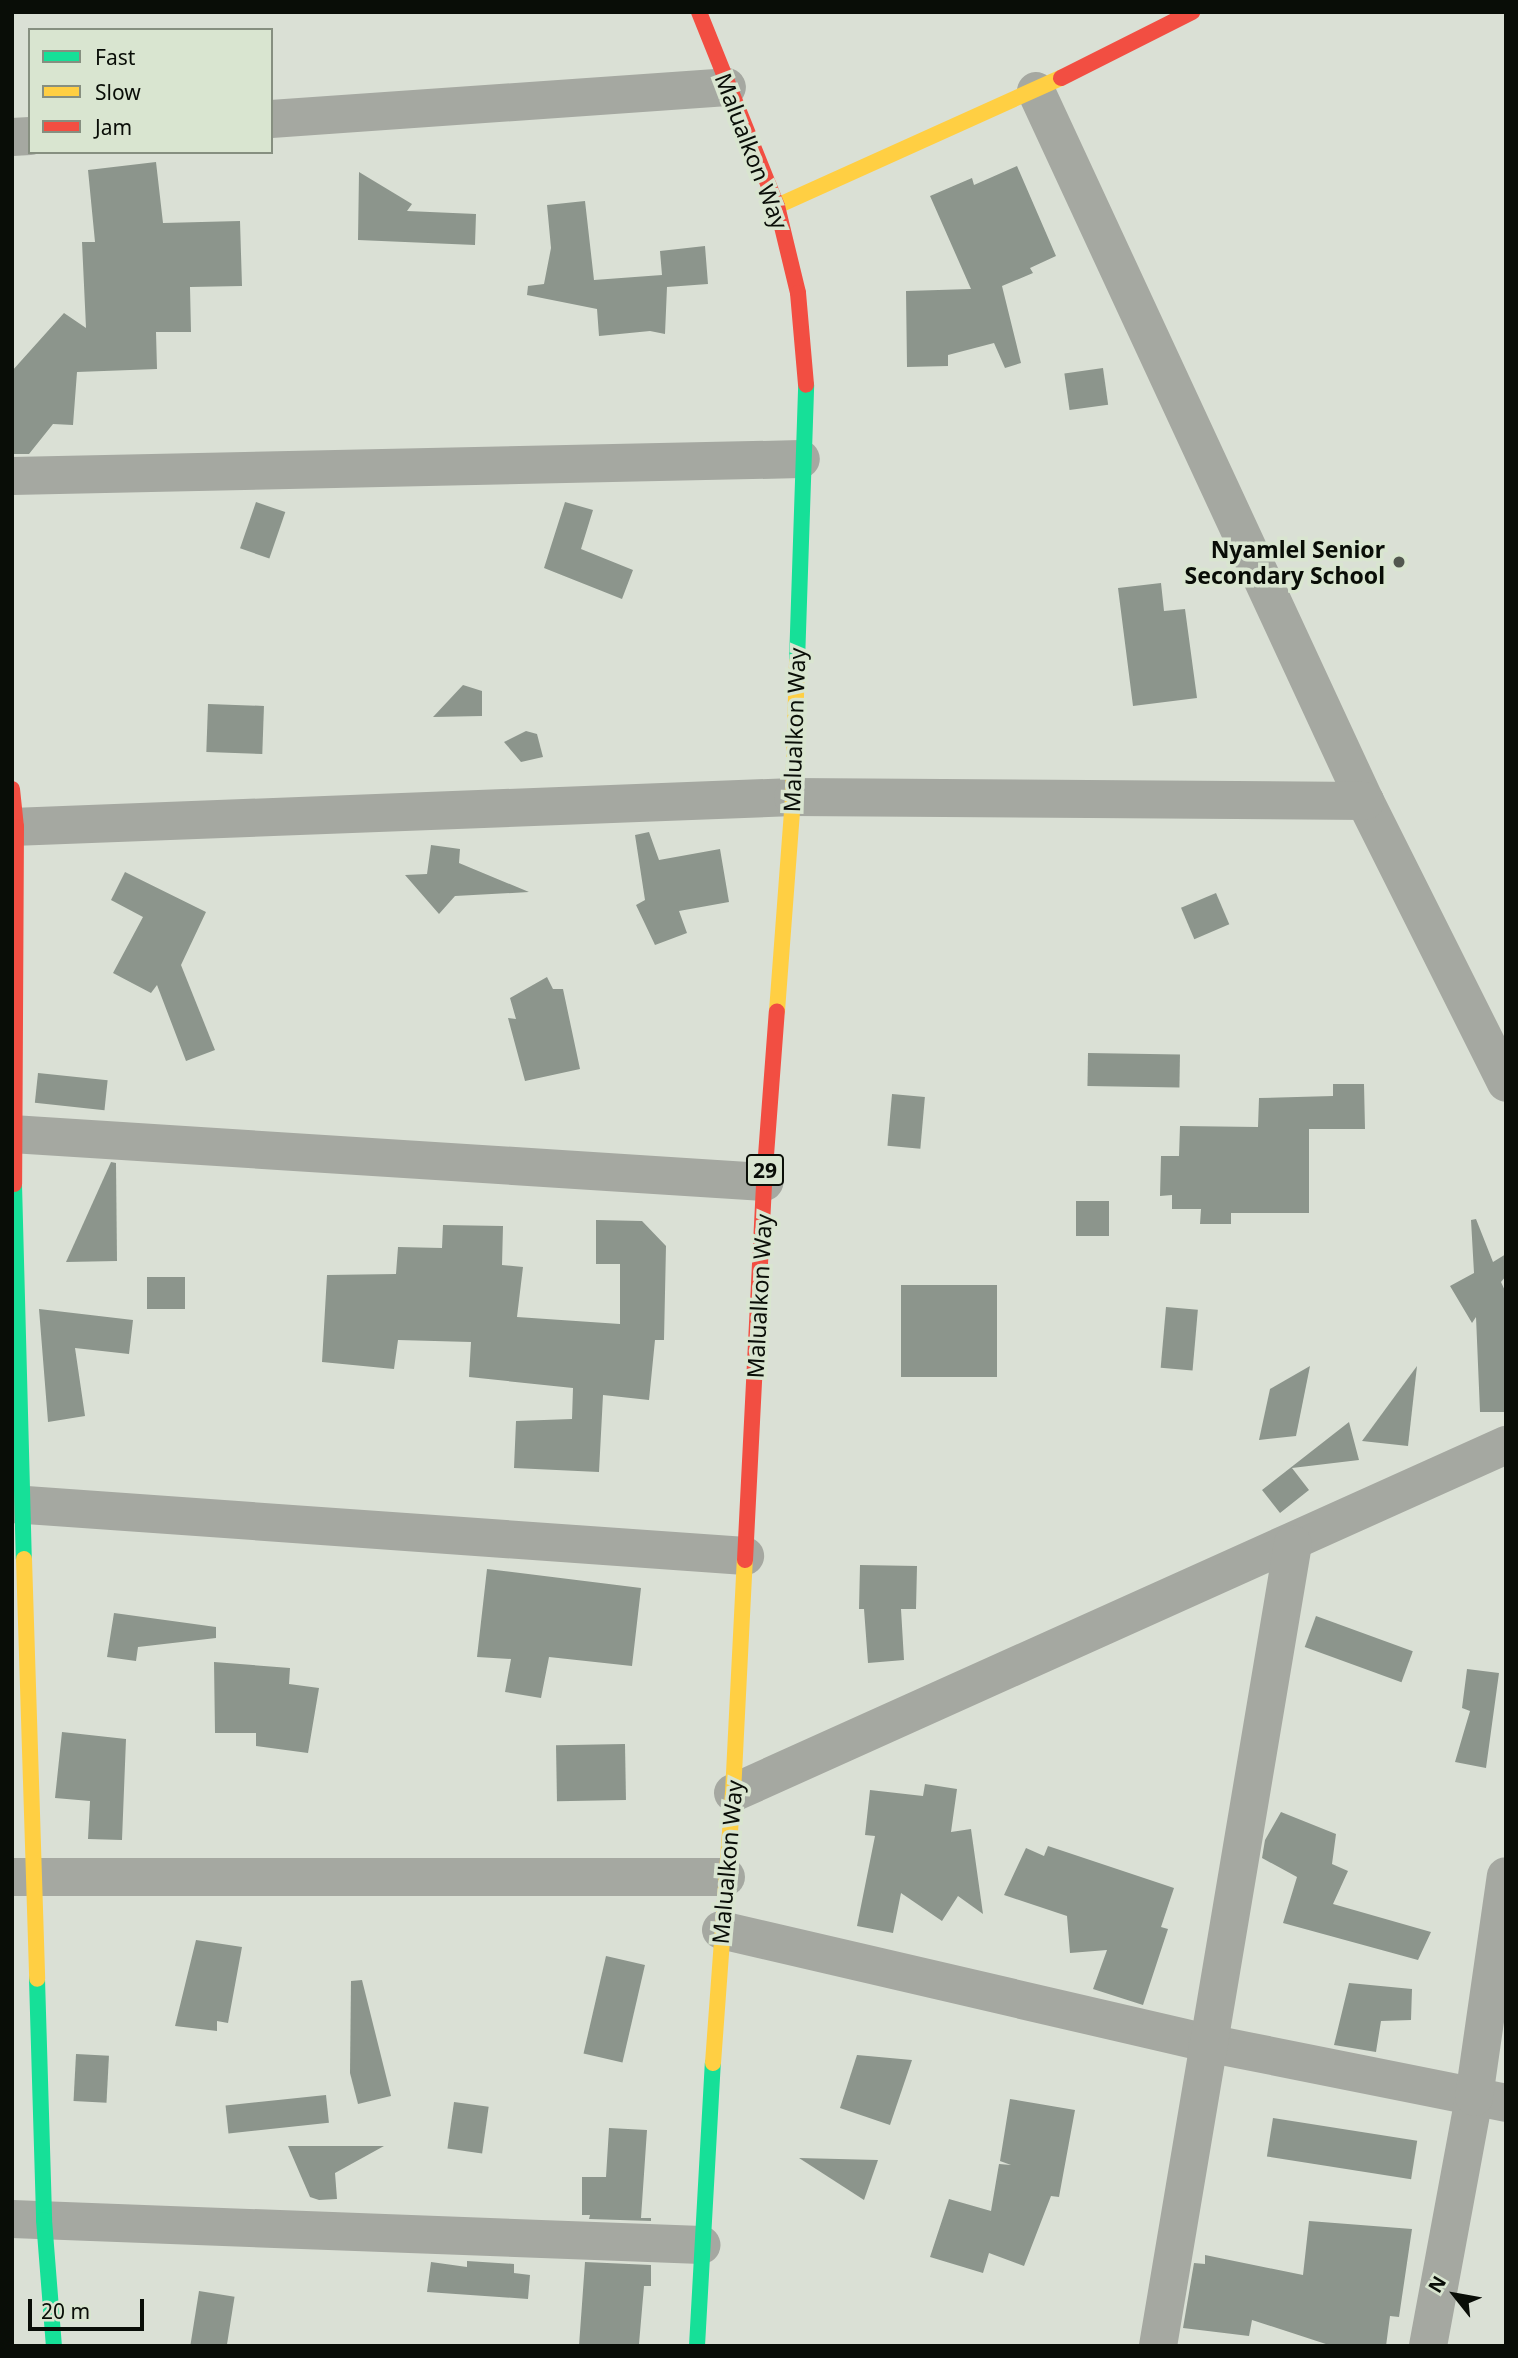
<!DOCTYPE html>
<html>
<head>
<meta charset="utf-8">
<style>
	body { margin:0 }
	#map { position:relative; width:1518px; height:2358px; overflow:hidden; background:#dae0d5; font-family:"Noto Sans",sans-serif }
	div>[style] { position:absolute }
	.building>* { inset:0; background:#8c958c; transform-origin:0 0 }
	.street>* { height:38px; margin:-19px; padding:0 19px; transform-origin:19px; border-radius:19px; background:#a5a8a1 }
	.fast>* { height:16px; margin:-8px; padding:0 8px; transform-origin:8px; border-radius:8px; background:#16e098 }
	.slow>* { height:16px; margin:-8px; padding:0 8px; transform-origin:8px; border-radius:8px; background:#ffcf43 }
	.jam>* { height:16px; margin:-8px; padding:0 8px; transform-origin:8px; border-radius:8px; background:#f24e42 }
	.dots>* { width:19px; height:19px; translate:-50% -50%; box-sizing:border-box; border:4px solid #d9e5d0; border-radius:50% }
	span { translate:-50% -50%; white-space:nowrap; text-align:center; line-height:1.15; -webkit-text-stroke:7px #d9e5d0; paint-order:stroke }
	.shield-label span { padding:2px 5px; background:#d9e5d0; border:2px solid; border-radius:5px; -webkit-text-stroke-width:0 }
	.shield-label { font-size:21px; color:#090d07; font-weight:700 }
	.street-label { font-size:23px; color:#090d07 }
	.poi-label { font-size:23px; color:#090d07; font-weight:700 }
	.right { translate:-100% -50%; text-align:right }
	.frame { position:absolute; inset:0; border:14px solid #090d07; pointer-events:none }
	.legend { position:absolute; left:28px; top:28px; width:245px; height:126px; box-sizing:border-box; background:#d9e5d0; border:2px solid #868f80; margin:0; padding:9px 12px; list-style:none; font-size:21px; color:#090d07 }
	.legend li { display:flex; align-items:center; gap:14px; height:35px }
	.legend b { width:35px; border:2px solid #868f80 }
	.north { position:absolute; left:1420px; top:2260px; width:70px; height:70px; -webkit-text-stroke:5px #d9e5d0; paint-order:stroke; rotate:301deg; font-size:19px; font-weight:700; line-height:28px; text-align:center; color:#090d07 }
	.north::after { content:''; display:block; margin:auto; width:24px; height:32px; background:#090d07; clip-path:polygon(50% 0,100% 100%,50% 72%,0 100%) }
	.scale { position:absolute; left:28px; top:2299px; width:116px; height:32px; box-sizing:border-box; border:4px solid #090d07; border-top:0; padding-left:9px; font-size:21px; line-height:24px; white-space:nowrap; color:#090d07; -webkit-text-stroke:5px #d9e5d0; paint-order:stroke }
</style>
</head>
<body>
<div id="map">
	<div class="building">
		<div style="clip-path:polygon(156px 162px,163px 223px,240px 221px,242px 286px,190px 287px,191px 332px,156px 332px,157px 369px,77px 372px,73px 425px,53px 424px,29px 454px,12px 454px,12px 371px,64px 313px,86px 328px,82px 242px,95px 242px,88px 170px)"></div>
		<div style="clip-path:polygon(1017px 166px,1056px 256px,1030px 268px,1033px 273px,1002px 286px,1021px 363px,1005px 368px,994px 343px,948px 355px,948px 366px,907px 367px,906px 291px,971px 289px,930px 196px,972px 178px,974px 185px)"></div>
		<div style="clip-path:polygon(359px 172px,412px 204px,407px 211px,476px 214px,475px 245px,358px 240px)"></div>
		<div style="clip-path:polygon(585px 201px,594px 280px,662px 275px,660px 251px,705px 246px,708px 284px,667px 287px,665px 334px,650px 331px,599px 336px,597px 309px,527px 295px,528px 286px,544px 284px,551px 248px,547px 205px)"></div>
		<div style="left:1103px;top:368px;width:37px;height:39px;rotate:82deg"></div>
		<div style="left:256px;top:502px;width:31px;height:49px;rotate:19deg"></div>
		<div style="clip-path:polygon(565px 502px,593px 510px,581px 549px,633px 570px,622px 599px,544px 568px)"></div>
		<div style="clip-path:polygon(1161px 583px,1164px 611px,1185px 609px,1197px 698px,1133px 706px,1118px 588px)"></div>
		<div style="clip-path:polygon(463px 685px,482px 691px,482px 716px,433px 717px)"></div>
		<div style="left:208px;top:704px;width:56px;height:48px;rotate:2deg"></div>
		<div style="clip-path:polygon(526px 731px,537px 734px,543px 757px,521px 762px,504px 742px)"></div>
		<div style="clip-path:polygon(649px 832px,659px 860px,720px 849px,729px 902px,679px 911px,687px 933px,655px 945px,636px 905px,645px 900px,635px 835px)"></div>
		<div style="clip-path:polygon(431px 845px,460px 849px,459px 863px,529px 892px,455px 896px,439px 914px,405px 875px,427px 874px)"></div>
		<div style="clip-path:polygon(125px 872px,206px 912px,181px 965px,215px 1050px,186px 1061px,157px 985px,151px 993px,113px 973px,143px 917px,111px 900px)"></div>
		<div style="left:1216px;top:893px;width:34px;height:38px;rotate:67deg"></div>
		<div style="clip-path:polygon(547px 977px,553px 989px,563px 989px,580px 1069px,525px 1081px,508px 1018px,516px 1019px,510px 998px)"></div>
		<div style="left:1088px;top:1053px;width:92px;height:33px;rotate:1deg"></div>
		<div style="left:38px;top:1073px;width:70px;height:30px;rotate:6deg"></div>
		<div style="clip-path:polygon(1333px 1084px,1364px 1084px,1365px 1129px,1309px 1129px,1309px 1213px,1231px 1213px,1231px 1224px,1200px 1224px,1201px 1209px,1172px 1209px,1172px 1195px,1160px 1196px,1161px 1156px,1179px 1156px,1180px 1126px,1258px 1127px,1259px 1098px,1333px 1096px)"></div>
		<div style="left:892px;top:1094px;width:33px;height:52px;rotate:5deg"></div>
		<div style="clip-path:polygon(111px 1162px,116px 1163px,117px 1261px,66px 1262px)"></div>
		<div style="left:1076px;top:1201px;width:33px;height:35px"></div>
		<div style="clip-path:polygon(1476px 1219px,1493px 1262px,1506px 1254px,1506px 1276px,1501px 1282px,1506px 1293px,1506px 1412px,1480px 1412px,1476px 1317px,1472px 1323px,1450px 1286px,1474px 1273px,1471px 1220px)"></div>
		<div style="clip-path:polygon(596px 1220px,642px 1221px,666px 1246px,664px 1340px,655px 1340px,649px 1400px,603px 1395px,599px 1472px,514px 1468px,516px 1421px,572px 1419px,573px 1388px,469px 1377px,471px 1342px,398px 1340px,394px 1369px,322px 1362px,327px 1275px,396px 1274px,398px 1247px,442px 1248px,443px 1225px,503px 1226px,502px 1265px,523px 1267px,517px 1317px,620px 1324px,620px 1264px,596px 1264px)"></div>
		<div style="left:147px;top:1277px;width:38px;height:32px"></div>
		<div style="left:997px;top:1285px;width:92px;height:96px;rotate:90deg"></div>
		<div style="left:1166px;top:1307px;width:32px;height:61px;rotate:5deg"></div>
		<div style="clip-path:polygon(39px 1309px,133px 1320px,129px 1354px,75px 1348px,85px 1416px,48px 1422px)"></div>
		<div style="clip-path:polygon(1310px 1366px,1296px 1436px,1259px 1440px,1270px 1389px)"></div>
		<div style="clip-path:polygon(1417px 1366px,1408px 1446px,1362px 1441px)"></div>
		<div style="clip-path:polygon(1349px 1422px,1359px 1460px,1292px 1468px,1309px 1490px,1280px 1513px,1262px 1490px)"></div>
		<div style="clip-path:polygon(860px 1565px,917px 1566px,916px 1609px,901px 1609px,904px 1660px,868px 1663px,864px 1609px,859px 1609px)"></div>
		<div style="clip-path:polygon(487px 1569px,641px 1588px,632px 1666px,549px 1657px,541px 1698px,505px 1692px,511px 1659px,477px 1657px)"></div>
		<div style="clip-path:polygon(114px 1613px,216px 1627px,216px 1638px,138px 1647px,136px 1661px,107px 1657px)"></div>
		<div style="left:1316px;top:1616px;width:103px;height:33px;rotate:20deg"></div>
		<div style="clip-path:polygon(214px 1662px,290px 1668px,289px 1684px,319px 1688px,308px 1753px,256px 1746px,256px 1733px,215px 1733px)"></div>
		<div style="clip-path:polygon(1467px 1669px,1499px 1673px,1486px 1768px,1455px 1762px,1470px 1711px,1462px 1708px)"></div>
		<div style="clip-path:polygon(62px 1732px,126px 1739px,122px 1840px,88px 1839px,90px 1801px,55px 1798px)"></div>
		<div style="left:625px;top:1744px;width:56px;height:69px;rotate:89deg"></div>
		<div style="clip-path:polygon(925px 1784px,957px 1789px,951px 1832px,971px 1829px,983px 1914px,958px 1896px,942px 1921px,901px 1893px,893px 1933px,857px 1926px,875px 1836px,865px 1835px,870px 1790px,923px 1796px)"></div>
		<div style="clip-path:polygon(1281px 1812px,1336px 1834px,1332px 1864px,1348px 1871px,1333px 1904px,1431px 1932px,1418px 1960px,1283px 1923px,1297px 1877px,1262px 1858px,1265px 1840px)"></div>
		<div style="clip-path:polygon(1048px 1846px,1174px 1888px,1161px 1927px,1168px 1929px,1143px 2005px,1093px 1989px,1107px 1950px,1070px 1953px,1067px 1916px,1004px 1895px,1026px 1848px,1044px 1856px)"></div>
		<div style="clip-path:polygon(196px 1940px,242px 1947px,228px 2023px,217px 2021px,217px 2031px,175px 2026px)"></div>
		<div style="left:606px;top:1956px;width:40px;height:100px;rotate:13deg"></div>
		<div style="clip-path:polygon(362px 1980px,391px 2096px,358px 2104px,350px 2073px,351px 1981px)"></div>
		<div style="clip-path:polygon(1349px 1983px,1412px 1989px,1411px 2020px,1381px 2021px,1376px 2052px,1334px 2045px)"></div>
		<div style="left:76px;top:2054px;width:33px;height:47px;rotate:3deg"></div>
		<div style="clip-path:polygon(857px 2055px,912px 2060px,890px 2125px,840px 2108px)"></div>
		<div style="left:326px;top:2095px;width:28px;height:101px;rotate:84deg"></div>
		<div style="clip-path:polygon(1010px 2099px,1075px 2110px,1059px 2197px,1051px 2196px,1024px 2266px,989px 2253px,983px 2273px,930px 2257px,949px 2199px,991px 2211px,999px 2164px,1011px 2165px,1000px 2161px)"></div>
		<div style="left:454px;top:2102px;width:35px;height:47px;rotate:8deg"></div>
		<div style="left:1273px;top:2118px;width:146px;height:39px;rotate:9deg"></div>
		<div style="clip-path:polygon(609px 2128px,647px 2130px,641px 2218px,651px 2218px,651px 2221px,589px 2219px,590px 2215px,582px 2215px,582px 2177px,606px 2177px)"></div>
		<div style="clip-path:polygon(288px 2146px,384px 2146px,335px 2173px,337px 2199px,319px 2200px,310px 2197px)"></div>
		<div style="clip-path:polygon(799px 2158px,878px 2160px,864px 2200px)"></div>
		<div style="clip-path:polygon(1309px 2221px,1412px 2229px,1399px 2317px,1390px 2316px,1386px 2346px,1332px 2346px,1252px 2320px,1249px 2336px,1183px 2328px,1194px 2263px,1205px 2264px,1205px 2255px,1303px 2275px)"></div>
		<div style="clip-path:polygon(467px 2261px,514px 2264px,514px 2273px,530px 2275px,528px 2299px,427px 2292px,431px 2262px,467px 2267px)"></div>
		<div style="clip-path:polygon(585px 2262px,651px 2265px,651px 2286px,644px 2286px,639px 2344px,579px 2346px)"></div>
		<div style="left:199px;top:2291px;width:36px;height:55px;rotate:9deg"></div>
	</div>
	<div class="street">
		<div style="left:1036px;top:91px;width:783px;rotate:65.14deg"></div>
		<div style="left:1365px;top:801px;width:315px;rotate:63.4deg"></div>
		<div style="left:271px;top:119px;width:457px;rotate:-4deg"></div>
		<div style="left:12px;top:137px;width:18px;rotate:-3deg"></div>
		<div style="left:12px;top:476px;width:789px;rotate:-1.23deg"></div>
		<div style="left:12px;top:827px;width:782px;rotate:-2.2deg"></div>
		<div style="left:793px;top:797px;width:572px;rotate:0.4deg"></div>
		<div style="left:12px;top:1134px;width:754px;rotate:3.65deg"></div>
		<div style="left:12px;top:1504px;width:735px;rotate:4.06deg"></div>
		<div style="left:733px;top:1793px;width:848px;rotate:-24.24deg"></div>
		<div style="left:12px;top:1877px;width:714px"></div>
		<div style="left:721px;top:1930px;width:499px;rotate:13.1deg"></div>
		<div style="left:1207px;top:2043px;width:305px;rotate:11.3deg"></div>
		<div style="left:12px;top:2219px;width:690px;rotate:2.16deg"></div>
		<div style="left:1158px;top:2346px;width:813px;rotate:-80.45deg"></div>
		<div style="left:1428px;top:2346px;width:253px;rotate:-79.5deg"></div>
		<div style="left:1474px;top:2097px;width:223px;rotate:-81.8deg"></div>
	</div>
	<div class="fast">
		<div style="left:797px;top:662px;width:277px;rotate:-88.1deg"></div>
		<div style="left:14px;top:1184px;width:375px;rotate:88.5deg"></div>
		<div style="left:37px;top:1979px;width:241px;rotate:88.3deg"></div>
		<div style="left:44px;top:2220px;width:126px;rotate:85.5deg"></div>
		<div style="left:697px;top:2346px;width:283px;rotate:-86.8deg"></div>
	</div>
	<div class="slow">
		<div style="left:777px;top:206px;width:312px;rotate:-24.3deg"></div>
		<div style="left:777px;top:1011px;width:215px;rotate:-85.7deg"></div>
		<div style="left:793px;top:797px;width:135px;rotate:-88.3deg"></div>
		<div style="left:24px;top:1559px;width:420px;rotate:88.2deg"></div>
		<div style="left:713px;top:2063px;width:271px;rotate:-85.8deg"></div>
		<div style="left:733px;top:1793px;width:233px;rotate:-87.1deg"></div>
	</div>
	<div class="jam">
		<div style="left:699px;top:12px;width:209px;rotate:68.1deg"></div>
		<div style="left:777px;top:206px;width:89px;rotate:76.4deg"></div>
		<div style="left:798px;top:293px;width:92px;rotate:85deg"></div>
		<div style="left:1061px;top:78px;width:147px;rotate:-26.7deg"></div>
		<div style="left:12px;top:789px;width:38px;rotate:84deg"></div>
		<div style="left:16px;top:827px;width:357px;rotate:90.3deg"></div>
		<div style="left:745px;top:1560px;width:378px;rotate:-87.1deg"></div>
		<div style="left:764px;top:1182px;width:171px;rotate:-85.7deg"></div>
	</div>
	<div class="dots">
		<div style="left:1399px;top:562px;background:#52574f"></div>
	</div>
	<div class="shield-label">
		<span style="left:765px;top:1170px">29</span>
	</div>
	<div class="street-label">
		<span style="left:752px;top:151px;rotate:69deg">Malualkon Way</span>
		<span style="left:794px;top:730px;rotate:-88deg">Malualkon Way</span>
		<span style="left:759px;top:1296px;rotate:-87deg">Malualkon Way</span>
		<span style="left:727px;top:1862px;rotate:-85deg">Malualkon Way</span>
	</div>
	<div class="poi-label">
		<span class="right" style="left:1385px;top:562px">Nyamlel Senior<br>Secondary School</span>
	</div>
	<div class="frame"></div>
	<ul class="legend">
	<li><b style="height:9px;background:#16e098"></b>Fast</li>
	<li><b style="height:9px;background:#ffcf43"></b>Slow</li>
	<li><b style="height:9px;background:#f24e42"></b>Jam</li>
	</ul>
	<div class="north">N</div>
	<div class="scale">20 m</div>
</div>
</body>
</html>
